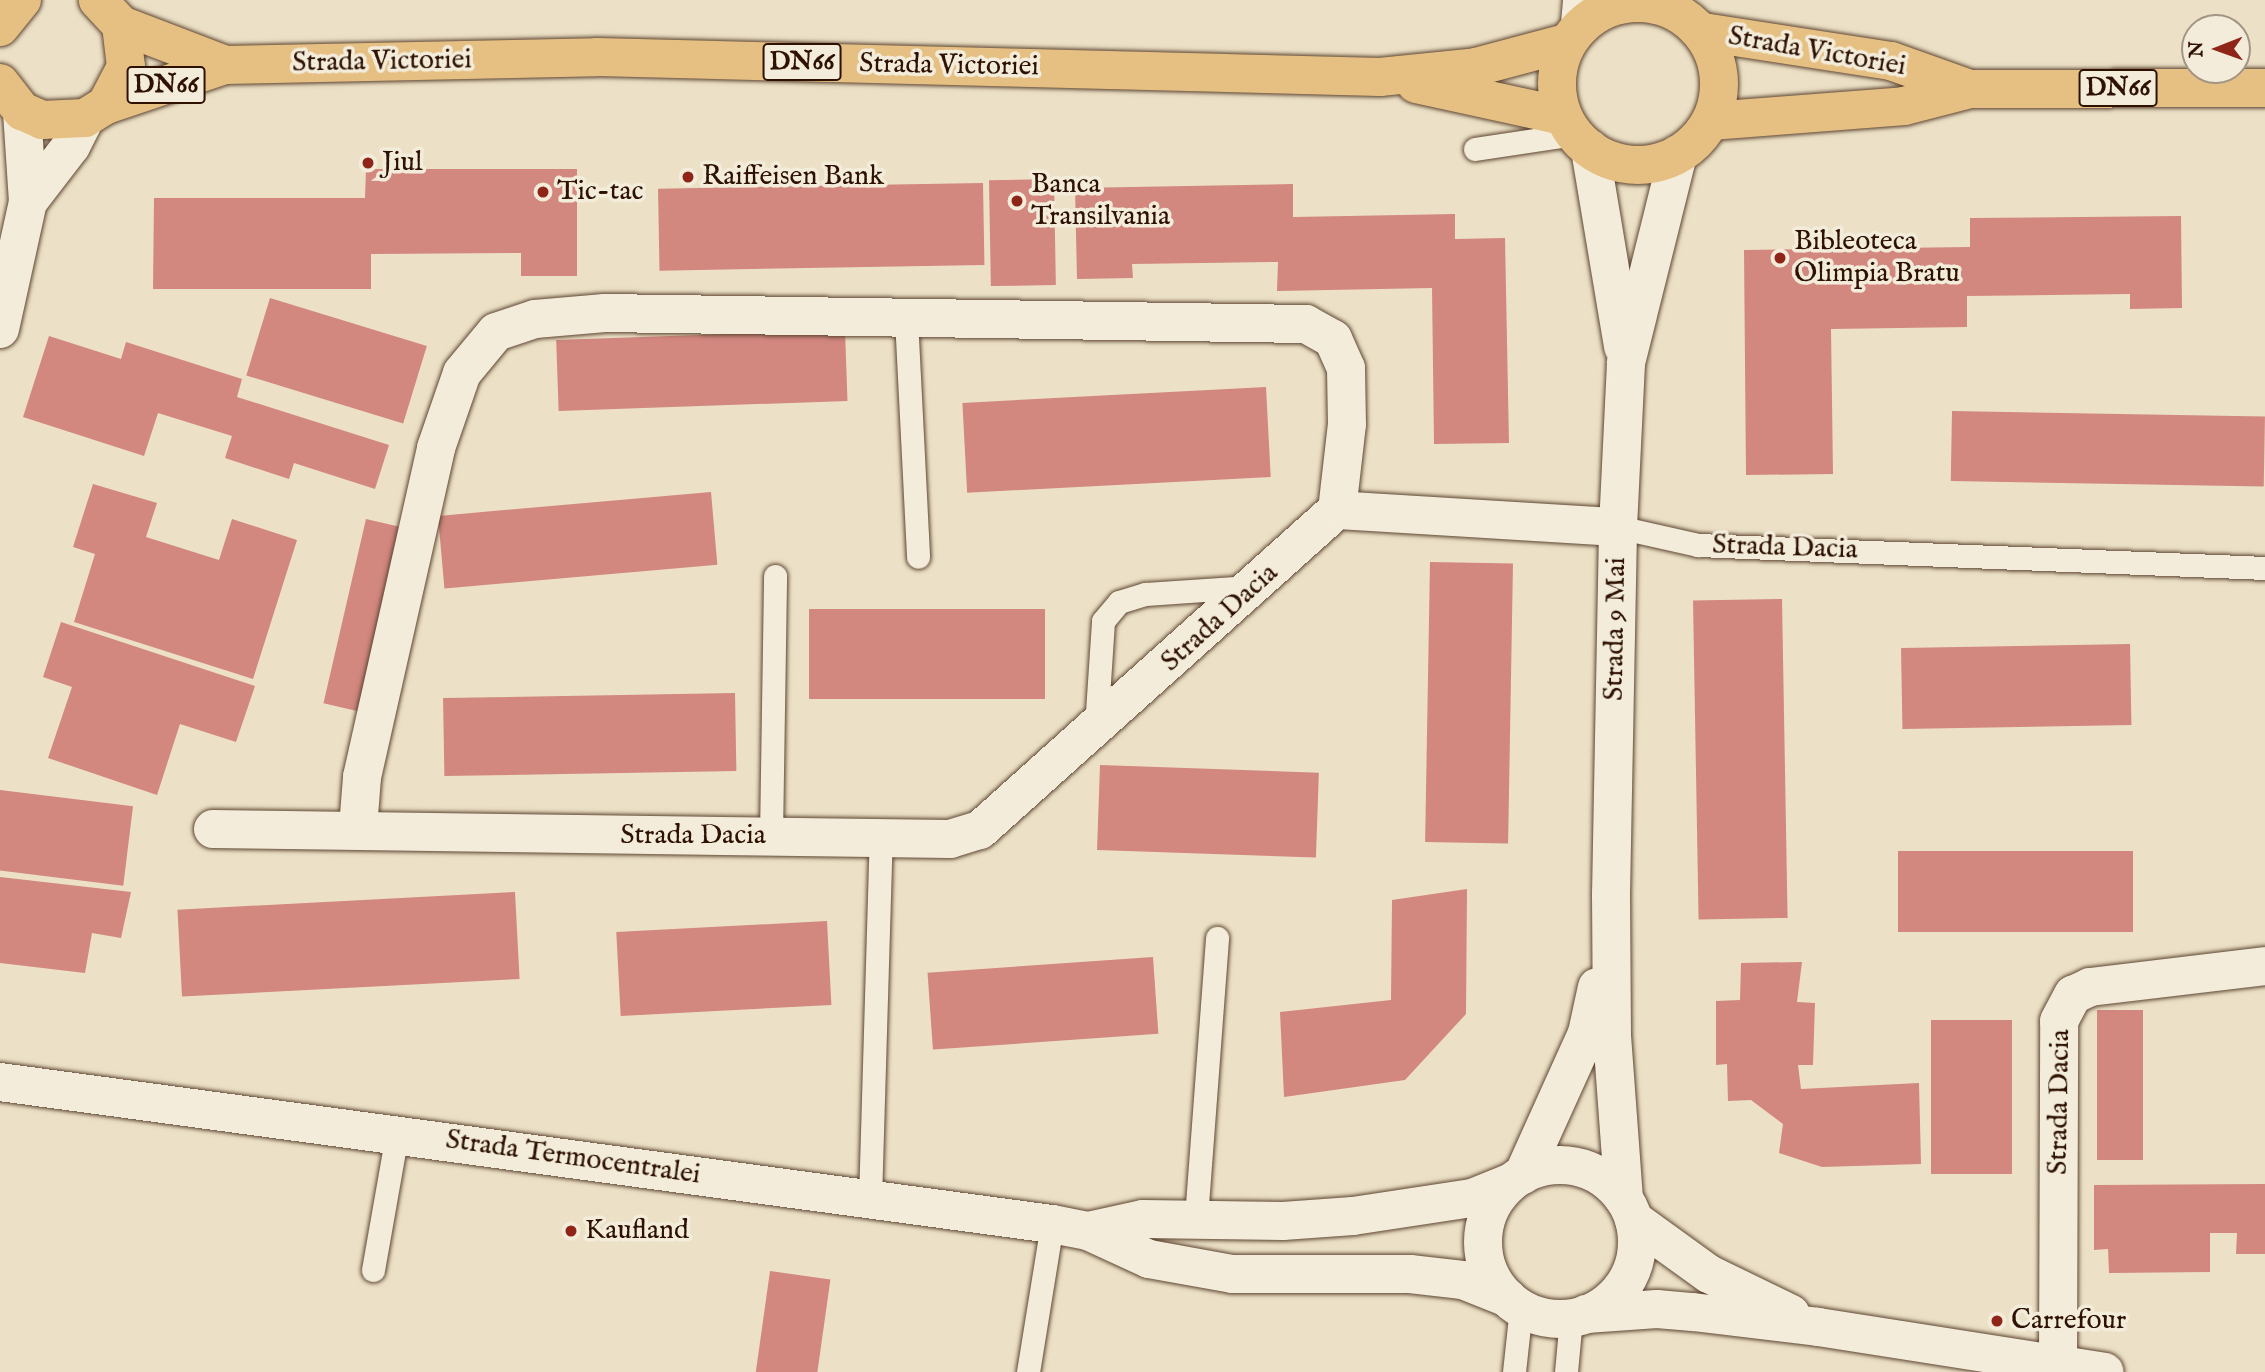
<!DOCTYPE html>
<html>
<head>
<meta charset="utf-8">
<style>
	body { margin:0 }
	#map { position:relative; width:2265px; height:1372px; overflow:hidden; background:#ece1c6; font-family:"IM FELL English",serif }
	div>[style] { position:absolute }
	.building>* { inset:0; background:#d2877f; transform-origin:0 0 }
	.roads { filter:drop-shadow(0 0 2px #5e4532) drop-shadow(0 0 2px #5e4532) }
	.lane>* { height:23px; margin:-11.5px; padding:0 11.5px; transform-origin:11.5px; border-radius:11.5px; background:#f3ecda }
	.street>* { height:38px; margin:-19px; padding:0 19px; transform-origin:19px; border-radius:19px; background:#f3ecda }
	.secondary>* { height:38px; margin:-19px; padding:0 19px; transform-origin:19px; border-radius:19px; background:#f3ecda }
	.secondary>.ring { margin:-19px; padding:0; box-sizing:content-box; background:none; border:38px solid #f3ecda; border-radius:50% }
	.primary>* { height:38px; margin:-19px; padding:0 19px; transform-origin:19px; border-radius:19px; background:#e6c083 }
	.primary>.ring { margin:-19px; padding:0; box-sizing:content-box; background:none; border:38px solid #e6c083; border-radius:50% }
	.dots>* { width:19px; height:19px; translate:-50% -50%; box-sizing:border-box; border:4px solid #f3ecda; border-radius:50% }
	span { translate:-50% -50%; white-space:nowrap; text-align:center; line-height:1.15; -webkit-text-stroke:7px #f3ecda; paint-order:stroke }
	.shield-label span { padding:2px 5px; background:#f3ecda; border:2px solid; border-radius:5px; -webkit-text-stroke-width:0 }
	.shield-label { font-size:26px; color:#2e1101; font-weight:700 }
	.street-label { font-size:28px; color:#2e1101 }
	.poi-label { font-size:28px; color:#2e1101 }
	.left { translate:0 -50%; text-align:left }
	.north { position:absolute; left:2181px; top:14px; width:70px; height:70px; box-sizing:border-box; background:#f3ecda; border:2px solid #a49483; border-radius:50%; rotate:269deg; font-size:19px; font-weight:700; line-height:28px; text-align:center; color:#2e1101 }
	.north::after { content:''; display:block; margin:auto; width:24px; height:32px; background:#8f2418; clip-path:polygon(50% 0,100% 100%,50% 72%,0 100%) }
</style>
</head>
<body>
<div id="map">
	<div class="building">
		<div style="clip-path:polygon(366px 169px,577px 169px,577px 276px,521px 276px,521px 253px,371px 254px,371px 289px,153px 289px,154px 198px,365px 198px)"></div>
		<div style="left:1054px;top:179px;width:106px;height:65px;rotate:89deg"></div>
		<div style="left:983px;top:183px;width:82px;height:325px;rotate:89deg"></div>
		<div style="clip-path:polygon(1293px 184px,1293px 217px,1455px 214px,1455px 239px,1505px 238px,1509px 443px,1434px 444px,1432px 288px,1277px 291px,1278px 262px,1132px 264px,1133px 278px,1077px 279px,1075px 188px)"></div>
		<div style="clip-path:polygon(2181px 216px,2182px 308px,2130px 309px,2130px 294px,1967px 296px,1967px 327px,1831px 329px,1833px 474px,1746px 475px,1744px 250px,1970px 247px,1970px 218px)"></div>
		<div style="left:270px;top:298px;width:164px;height:81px;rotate:17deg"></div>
		<div style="left:845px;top:330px;width:71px;height:289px;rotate:88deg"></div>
		<div style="clip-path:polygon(49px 336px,121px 359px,126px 342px,242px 379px,237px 397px,389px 445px,375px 489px,294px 463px,289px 479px,225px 458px,232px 436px,158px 413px,144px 456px,23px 417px)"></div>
		<div style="left:1266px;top:387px;width:90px;height:304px;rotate:87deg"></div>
		<div style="left:1952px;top:411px;width:313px;height:70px;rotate:1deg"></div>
		<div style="clip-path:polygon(93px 484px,157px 503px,146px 537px,219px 560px,232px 519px,297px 540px,253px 679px,74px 622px,95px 554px,73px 547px)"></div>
		<div style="left:711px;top:492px;width:73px;height:274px;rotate:85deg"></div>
		<div style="left:366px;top:519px;width:40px;height:189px;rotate:13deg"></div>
		<div style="left:1430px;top:562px;width:83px;height:280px;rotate:1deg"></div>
		<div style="left:1782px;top:599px;width:319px;height:89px;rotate:89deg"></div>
		<div style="left:809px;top:609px;width:236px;height:90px"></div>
		<div style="clip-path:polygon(61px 622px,255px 686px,236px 742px,180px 724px,157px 795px,48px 758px,72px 687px,43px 677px)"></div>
		<div style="left:2130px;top:644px;width:81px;height:229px;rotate:89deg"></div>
		<div style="left:735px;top:693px;width:78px;height:292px;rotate:89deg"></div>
		<div style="left:1100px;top:765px;width:219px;height:85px;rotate:2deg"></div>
		<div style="left:0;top:790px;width:134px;height:80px;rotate:7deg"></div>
		<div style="left:1898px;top:851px;width:235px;height:81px"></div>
		<div style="clip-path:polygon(0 877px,131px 892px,121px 938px,92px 933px,85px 973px,0 963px)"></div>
		<div style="clip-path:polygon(1467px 889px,1466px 1014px,1405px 1080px,1284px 1097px,1280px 1012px,1391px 1000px,1392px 900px)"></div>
		<div style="left:515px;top:892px;width:87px;height:338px;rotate:87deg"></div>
		<div style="left:827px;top:921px;width:84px;height:211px;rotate:87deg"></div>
		<div style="left:1153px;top:957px;width:77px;height:226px;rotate:86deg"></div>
		<div style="clip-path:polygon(1802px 962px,1797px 1002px,1815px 1003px,1813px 1065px,1798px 1065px,1801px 1089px,1919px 1083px,1921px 1164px,1822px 1167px,1779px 1153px,1783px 1124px,1751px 1100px,1728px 1101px,1727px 1064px,1716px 1065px,1716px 1001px,1740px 1000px,1741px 963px)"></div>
		<div style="left:2143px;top:1010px;width:150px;height:46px;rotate:90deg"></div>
		<div style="left:1931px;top:1020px;width:81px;height:154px"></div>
		<div style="clip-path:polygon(2265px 1184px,2265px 1254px,2236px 1254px,2237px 1233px,2210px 1233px,2210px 1272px,2109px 1273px,2108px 1249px,2094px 1250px,2094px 1185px)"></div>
		<div style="left:770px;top:1271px;width:61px;height:102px;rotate:8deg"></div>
	</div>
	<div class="roads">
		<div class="lane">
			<div style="left:1475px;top:149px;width:100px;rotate:-8.6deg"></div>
			<div style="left:906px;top:318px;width:239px;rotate:87.1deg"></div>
			<div style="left:1618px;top:527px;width:82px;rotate:12.7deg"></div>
			<div style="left:1698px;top:545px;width:567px;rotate:2.32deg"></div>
			<div style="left:1096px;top:727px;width:106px;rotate:-86.2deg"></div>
			<div style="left:1103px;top:621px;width:25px;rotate:-50deg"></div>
			<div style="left:1119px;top:602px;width:28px;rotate:-17deg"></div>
			<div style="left:1146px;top:594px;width:104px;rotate:-3.9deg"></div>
			<div style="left:771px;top:836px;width:260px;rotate:-89.1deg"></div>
			<div style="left:870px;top:1200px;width:361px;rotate:-88.3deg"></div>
			<div style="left:1196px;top:1218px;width:281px;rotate:-85.7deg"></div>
			<div style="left:373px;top:1270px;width:138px;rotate:-80deg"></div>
			<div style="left:1028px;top:1372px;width:150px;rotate:-80.8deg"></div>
			<div style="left:1514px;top:1372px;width:64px;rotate:-83.8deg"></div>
			<div style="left:1566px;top:1372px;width:54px;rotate:-84.7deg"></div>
		</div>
		<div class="street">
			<div style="left:358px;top:828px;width:51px;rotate:-85.5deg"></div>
			<div style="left:362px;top:777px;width:337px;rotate:-77.3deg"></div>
			<div style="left:436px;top:448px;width:79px;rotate:-70.9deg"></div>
			<div style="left:462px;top:373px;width:53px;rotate:-50.3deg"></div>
			<div style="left:496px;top:332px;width:41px;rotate:-18.4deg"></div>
			<div style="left:535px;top:319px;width:70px;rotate:-4.9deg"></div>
			<div style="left:605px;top:313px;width:701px;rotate:0.9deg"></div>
			<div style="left:1306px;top:324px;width:31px;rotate:29deg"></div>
			<div style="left:1333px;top:339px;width:32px;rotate:66deg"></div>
			<div style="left:1346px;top:368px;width:56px;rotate:89deg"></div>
			<div style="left:1347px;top:424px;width:87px;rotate:96.6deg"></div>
			<div style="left:213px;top:829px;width:737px;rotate:0.78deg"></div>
			<div style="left:950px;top:839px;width:31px;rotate:-17deg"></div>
			<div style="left:980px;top:830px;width:479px;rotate:-41.9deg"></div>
			<div style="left:1337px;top:510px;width:282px;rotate:3.5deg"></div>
			<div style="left:2058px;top:1365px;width:344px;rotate:-89.8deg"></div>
			<div style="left:2059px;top:1021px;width:30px;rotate:-62deg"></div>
			<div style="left:2073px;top:995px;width:19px;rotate:-25deg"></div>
			<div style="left:2090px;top:987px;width:176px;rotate:-6.8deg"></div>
		</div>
		<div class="secondary">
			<div style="left:1657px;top:0;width:5px;rotate:90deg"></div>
			<div style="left:1580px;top:24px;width:24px;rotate:-85deg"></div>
			<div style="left:1590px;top:149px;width:201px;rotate:80.5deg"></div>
			<div style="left:28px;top:202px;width:71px;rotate:-52.5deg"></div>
			<div style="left:71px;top:146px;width:31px;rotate:-63deg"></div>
			<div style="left:0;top:329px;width:130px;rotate:-77.6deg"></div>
			<div style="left:28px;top:202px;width:91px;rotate:-93.8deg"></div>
			<div style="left:0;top:1082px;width:1062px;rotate:7.69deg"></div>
			<div style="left:1052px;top:1224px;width:37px;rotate:11deg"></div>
			<div style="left:1088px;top:1231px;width:67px;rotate:24.7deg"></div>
			<div style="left:1149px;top:1259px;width:84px;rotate:10.2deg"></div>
			<div style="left:1232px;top:1274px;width:178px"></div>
			<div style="left:1410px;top:1274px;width:53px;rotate:6.5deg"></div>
			<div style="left:1463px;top:1280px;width:48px;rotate:21.8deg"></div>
			<div class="ring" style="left:1483px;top:1165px;width:116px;height:116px"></div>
			<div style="left:1523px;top:1175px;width:156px;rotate:-65.7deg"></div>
			<div style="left:1587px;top:1033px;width:47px;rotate:-77.7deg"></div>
			<div style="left:1624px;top:1199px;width:162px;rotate:-94.2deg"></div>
			<div style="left:1612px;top:1037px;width:142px;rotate:-90.4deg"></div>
			<div style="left:1611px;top:895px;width:368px;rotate:-88.9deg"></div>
			<div style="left:1618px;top:527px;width:164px;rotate:-87.2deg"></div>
			<div style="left:1626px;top:363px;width:215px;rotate:-76deg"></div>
			<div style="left:1634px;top:1220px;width:92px;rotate:35.8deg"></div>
			<div style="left:1709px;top:1274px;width:91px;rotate:26deg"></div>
			<div style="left:1088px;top:1231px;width:56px;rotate:-12.3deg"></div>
			<div style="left:1143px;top:1219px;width:140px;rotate:0.8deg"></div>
			<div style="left:1283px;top:1221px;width:70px;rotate:-4.1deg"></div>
			<div style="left:1353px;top:1216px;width:120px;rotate:-8.6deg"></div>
			<div style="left:1472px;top:1198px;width:38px;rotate:-22deg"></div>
			<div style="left:1586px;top:1314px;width:71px;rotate:-4deg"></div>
			<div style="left:1657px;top:1309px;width:36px;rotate:5deg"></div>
			<div style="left:1693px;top:1312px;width:126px;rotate:6.8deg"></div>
			<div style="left:1818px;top:1327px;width:290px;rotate:8.9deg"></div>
		</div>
		<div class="primary">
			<div class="ring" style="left:1557px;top:3px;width:124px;height:124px"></div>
			<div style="left:121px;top:25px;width:111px;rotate:21deg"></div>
			<div style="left:0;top:27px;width:35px;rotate:-51deg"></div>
			<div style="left:1703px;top:32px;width:190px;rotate:8.8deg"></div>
			<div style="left:1891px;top:61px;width:84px;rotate:19.5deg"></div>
			<div style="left:0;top:83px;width:36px;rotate:52deg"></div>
			<div style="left:22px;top:111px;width:22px;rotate:24deg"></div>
			<div style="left:42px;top:120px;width:43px;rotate:-2.7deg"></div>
			<div style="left:85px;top:118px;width:25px;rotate:-32deg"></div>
			<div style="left:106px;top:105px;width:43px;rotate:-62.2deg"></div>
			<div style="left:126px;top:67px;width:42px;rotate:-96.8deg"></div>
			<div style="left:121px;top:25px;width:34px;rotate:-133deg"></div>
			<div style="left:1416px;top:84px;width:150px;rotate:12.3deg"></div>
			<div style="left:106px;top:105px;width:126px;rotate:-18.6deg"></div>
			<div style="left:225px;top:65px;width:372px;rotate:-1.2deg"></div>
			<div style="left:597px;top:57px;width:783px;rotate:1.46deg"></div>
			<div style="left:1380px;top:77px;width:97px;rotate:-5.9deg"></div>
			<div style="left:1476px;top:67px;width:93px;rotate:-14.9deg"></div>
			<div style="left:1711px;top:121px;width:194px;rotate:-4.4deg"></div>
			<div style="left:1904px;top:106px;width:68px;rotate:-14.4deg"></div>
			<div style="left:1970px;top:89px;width:295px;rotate:-0.2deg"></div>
		</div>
	</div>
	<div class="dots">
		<div style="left:368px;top:163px;background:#8f2418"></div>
		<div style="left:688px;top:177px;background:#8f2418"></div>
		<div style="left:543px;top:192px;background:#8f2418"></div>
		<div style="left:1017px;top:201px;background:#8f2418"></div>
		<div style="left:1780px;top:258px;background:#8f2418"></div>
		<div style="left:571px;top:1231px;background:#8f2418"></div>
		<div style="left:1997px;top:1321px;background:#8f2418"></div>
	</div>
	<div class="shield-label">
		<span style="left:802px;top:62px">DN66</span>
		<span style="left:166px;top:85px">DN66</span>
		<span style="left:2118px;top:88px">DN66</span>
	</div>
	<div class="street-label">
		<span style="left:1817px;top:52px;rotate:10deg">Strada Victoriei</span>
		<span style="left:382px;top:62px;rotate:-1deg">Strada Victoriei</span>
		<span style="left:949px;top:66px;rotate:1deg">Strada Victoriei</span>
		<span style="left:1785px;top:548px;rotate:2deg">Strada Dacia</span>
		<span style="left:1220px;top:618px;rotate:-42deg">Strada Dacia</span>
		<span style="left:1616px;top:629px;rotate:-89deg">Strada 9 Mai</span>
		<span style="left:693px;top:836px">Strada Dacia</span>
		<span style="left:2060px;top:1102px;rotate:-89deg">Strada Dacia</span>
		<span style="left:573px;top:1158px;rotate:8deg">Strada Termocentralei</span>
	</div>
	<div class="poi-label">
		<span class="left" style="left:382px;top:163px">Jiul</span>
		<span class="left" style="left:702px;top:177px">Raiffeisen Bank</span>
		<span class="left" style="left:1031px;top:201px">Banca<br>Transilvania</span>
		<span class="left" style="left:557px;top:192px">Tic-tac</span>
		<span class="left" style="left:1794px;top:258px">Bibleoteca<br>Olimpia Bratu</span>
		<span class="left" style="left:585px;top:1231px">Kaufland</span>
		<span class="left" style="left:2011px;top:1321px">Carrefour</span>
	</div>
	<div class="north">N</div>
</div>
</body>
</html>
